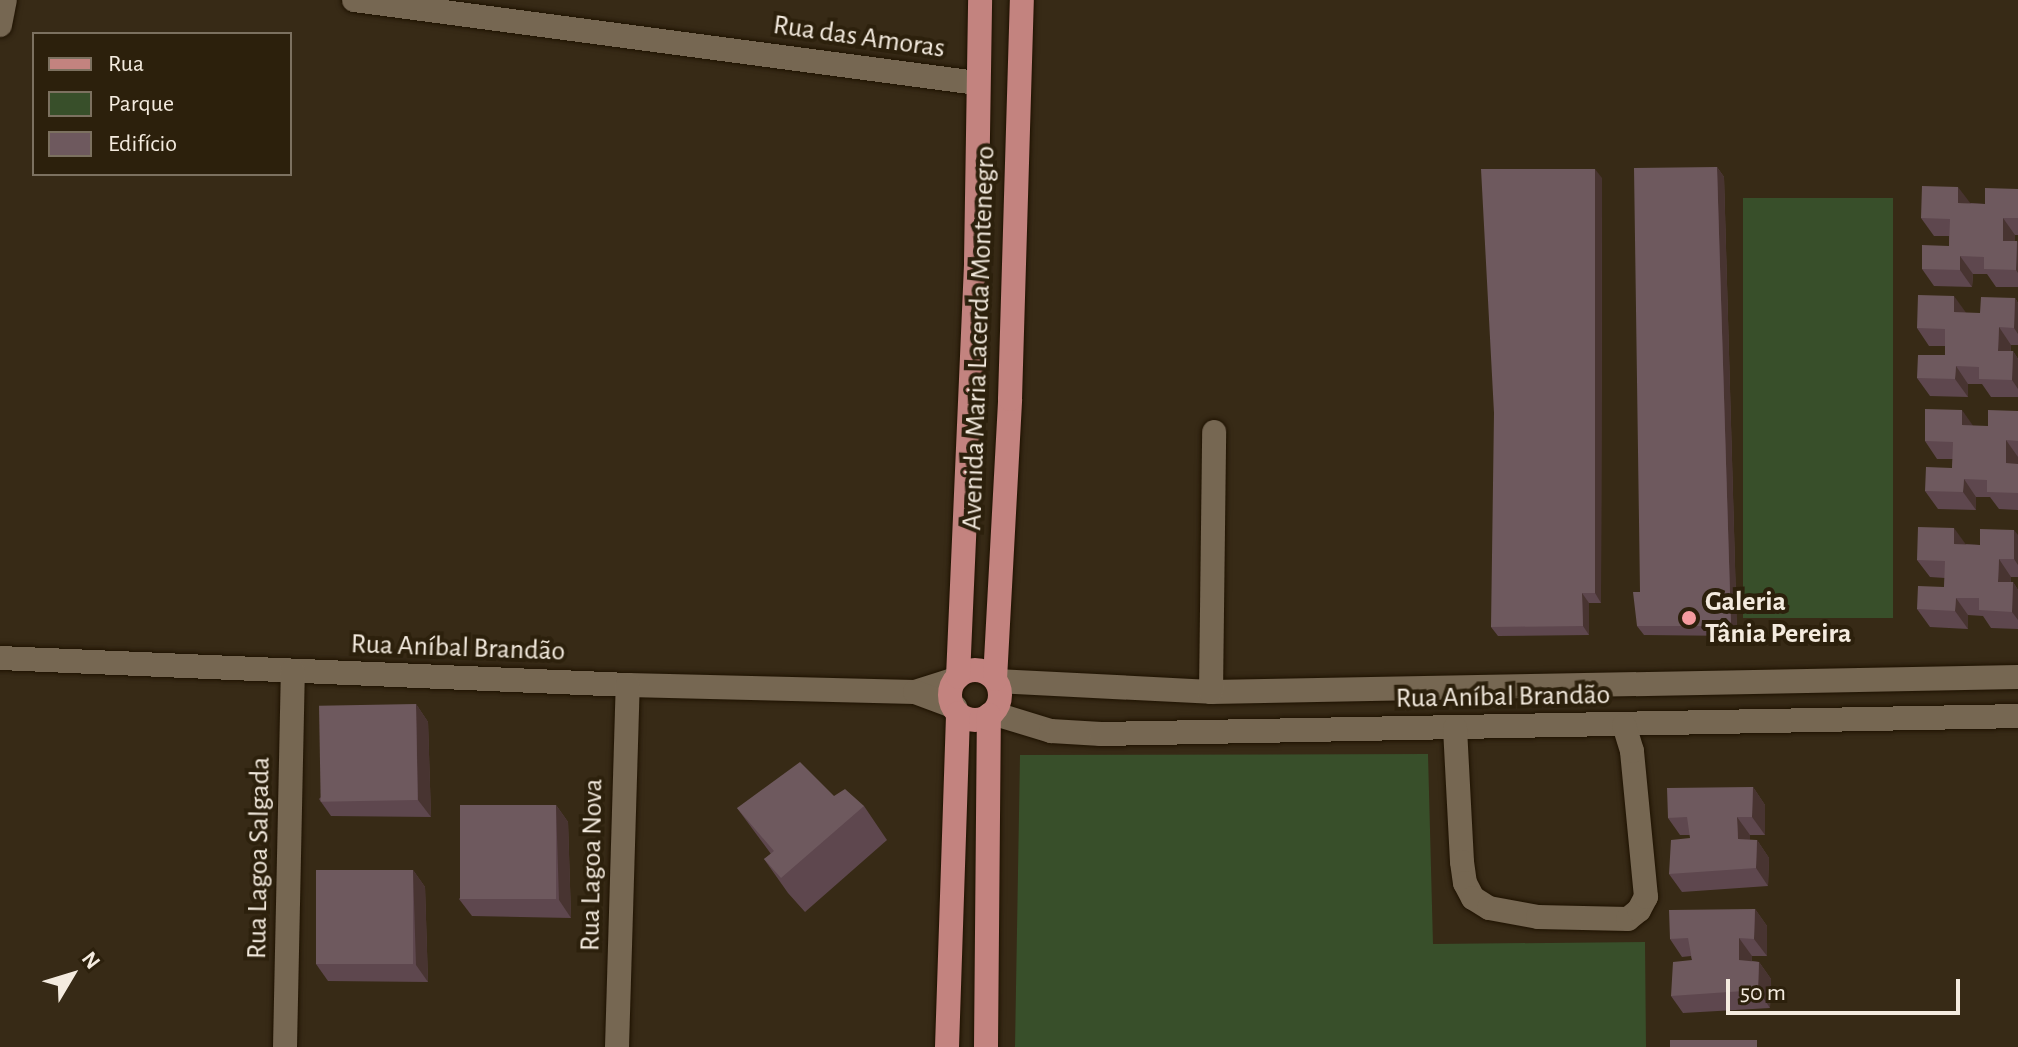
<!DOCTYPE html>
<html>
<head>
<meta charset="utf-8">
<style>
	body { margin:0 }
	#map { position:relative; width:2018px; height:1047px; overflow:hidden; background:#372a16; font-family:"Alegreya Sans",sans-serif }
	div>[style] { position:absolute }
	.green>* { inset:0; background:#384f2a; transform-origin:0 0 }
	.roads { filter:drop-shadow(0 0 2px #1e1201) drop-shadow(0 0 2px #1e1201) }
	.minor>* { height:24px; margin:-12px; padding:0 12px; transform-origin:12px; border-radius:12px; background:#766752 }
	.major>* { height:24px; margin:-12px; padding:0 12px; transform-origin:12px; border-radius:12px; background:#c3837f }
	.major>.ring { margin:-12px; padding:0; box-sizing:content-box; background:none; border:24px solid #c3837f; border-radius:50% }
	.wall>* { inset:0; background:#5e474e }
	.shaded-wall>* { inset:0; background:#483431 }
	.building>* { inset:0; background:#6e595e; transform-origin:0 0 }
	.dots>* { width:22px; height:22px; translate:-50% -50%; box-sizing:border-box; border:4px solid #2c200c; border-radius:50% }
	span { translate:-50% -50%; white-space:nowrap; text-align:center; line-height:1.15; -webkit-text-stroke:8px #2c200c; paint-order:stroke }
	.street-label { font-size:28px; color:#f4ebdf }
	.poi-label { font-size:28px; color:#f4ebdf; font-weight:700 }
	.left { translate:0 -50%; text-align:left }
	.legend { position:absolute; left:32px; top:32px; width:260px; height:144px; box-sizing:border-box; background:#2c200c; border:2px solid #7c7160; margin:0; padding:10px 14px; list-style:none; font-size:24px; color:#f4ebdf }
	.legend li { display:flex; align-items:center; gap:16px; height:40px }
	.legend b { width:40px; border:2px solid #7c7160 }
	.north { position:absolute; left:32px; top:935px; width:80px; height:80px; -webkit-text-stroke:6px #2c200c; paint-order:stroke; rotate:52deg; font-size:22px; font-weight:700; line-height:32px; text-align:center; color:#f4ebdf }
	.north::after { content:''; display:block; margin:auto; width:28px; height:36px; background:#f4ebdf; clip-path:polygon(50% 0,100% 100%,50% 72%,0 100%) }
	.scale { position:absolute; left:1726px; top:979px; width:234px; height:36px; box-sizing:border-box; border:4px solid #f4ebdf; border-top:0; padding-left:10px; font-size:24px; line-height:28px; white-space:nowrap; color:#f4ebdf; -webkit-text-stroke:6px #2c200c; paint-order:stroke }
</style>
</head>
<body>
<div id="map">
	<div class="green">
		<div style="left:1743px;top:198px;width:150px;height:420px"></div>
		<div style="clip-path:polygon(1428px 754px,1433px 944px,1645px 942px,1646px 1047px,1015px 1047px,1020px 755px)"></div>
	</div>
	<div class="roads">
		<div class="minor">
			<div style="left:354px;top:0;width:629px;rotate:7.59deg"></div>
			<div style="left:0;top:25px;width:25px;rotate:-79deg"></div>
			<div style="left:0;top:658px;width:629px;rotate:2.46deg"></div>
			<div style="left:628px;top:685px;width:287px;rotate:1.4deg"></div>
			<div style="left:915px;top:692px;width:43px;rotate:-17.6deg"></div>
			<div style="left:996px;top:681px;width:215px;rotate:2.9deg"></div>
			<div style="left:1211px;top:692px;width:807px;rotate:-1.06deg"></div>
			<div style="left:915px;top:692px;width:43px;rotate:20.6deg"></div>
			<div style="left:1211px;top:692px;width:260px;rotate:-89.3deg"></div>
			<div style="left:992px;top:713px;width:62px;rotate:17deg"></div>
			<div style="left:1051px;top:731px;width:50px;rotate:3.4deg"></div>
			<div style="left:1101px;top:734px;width:917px;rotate:-1.12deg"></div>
			<div style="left:1455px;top:728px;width:134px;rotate:87deg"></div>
			<div style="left:1462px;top:862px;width:21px;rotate:82deg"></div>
			<div style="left:1465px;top:883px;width:17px;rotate:62deg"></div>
			<div style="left:1473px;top:898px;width:19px;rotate:32deg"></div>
			<div style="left:1489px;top:908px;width:50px;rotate:10.4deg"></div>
			<div style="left:1538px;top:917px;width:90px;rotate:1.3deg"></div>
			<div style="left:1628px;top:919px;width:14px;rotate:-39deg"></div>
			<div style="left:1639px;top:910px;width:15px;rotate:-62deg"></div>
			<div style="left:1646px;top:897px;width:147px;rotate:-95.5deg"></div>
			<div style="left:1632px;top:751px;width:27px;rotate:-107deg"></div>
			<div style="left:285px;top:1047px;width:376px;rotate:-88.8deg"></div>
			<div style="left:617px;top:1047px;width:362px;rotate:-88.3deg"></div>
		</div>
		<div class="major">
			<div class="ring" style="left:950px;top:670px;width:26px;height:26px"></div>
			<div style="left:958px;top:677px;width:415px;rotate:-87.5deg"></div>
			<div style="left:976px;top:262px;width:262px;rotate:-89.1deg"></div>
			<div style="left:995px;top:679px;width:280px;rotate:-86.9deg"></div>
			<div style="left:1010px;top:399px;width:399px;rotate:-88.3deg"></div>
			<div style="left:947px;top:1047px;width:334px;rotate:-88.1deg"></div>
			<div style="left:986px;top:1047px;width:332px;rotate:-89.5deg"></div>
		</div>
	</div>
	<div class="wall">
		<div style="clip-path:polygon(1717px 167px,1724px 177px,1737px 636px,1644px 635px,1637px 626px,1640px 592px)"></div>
		<div style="clip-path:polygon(1602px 178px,1601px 603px,1589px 603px,1589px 635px,1498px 636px,1491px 627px)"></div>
		<div style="clip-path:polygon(2018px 189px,2018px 235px,2015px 235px,2015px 241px,2018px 242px,2018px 287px,1996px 287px,1987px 274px,1973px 274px,1972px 287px,1934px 286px,1922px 269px,1949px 246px,1949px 236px,1934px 236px,1921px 218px,1970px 203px,1985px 204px)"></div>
		<div style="clip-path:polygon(2015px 298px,2018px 303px,2018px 345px,2011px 345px,2011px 351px,2013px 351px,2018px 359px,2018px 397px,1991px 397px,1982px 384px,1968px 384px,1968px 397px,1930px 396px,1917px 378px,1945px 355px,1945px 346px,1929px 346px,1917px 328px,1966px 313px,1980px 313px)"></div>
		<div style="clip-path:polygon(2018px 411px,2018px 510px,1999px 509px,1990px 497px,1976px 497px,1976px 510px,1938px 509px,1925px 491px,1952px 468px,1953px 459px,1937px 459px,1925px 441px,1973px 426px,1988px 426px)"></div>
		<div style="clip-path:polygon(2018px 535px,2018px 577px,2011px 577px,2011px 582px,2013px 582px,2018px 590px,2018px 629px,1991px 628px,1983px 616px,1968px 615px,1968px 629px,1930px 627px,1917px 609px,1944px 587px,1945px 578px,1930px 577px,1917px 560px,1965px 544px,1980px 545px)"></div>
		<div style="clip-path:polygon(416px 704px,428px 722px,431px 817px,331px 816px,319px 799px)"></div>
		<div style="clip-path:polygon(1753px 787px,1765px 805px,1765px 835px,1750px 835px,1750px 840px,1757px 840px,1769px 858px,1768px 886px,1682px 892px,1669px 874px,1690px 838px,1690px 835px,1680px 835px,1668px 818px)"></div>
		<div style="clip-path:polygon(834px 796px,864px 806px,887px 840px,805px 912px,788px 893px,764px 859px,771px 854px,737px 808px)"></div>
		<div style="clip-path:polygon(556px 805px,568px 822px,571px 918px,472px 916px,459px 899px)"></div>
		<div style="clip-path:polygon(413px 870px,425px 887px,428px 982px,328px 981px,316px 964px)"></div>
		<div style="clip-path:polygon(1755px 909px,1767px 926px,1767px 956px,1752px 956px,1752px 961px,1759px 962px,1771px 979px,1770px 1008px,1683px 1013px,1671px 996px,1692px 960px,1691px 956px,1682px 957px,1670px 939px)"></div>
	</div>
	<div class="shaded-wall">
		<div style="clip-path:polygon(1717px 167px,1724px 177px,1737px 636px,1731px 626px)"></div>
		<div style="clip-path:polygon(1595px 169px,1602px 178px,1601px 603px,1595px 593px)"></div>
		<div style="clip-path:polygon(1958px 187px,1971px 204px,1958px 203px)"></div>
		<div style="clip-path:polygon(2003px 218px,2015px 235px,2015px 258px,2003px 241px)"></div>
		<div style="clip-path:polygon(2017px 241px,2018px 242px,2018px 273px,2016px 270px)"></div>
		<div style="clip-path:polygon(1960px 256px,1973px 274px,1972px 287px,1960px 270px)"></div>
		<div style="clip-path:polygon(1954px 296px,1967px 314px,1954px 312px)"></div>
		<div style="clip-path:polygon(2015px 298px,2018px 303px,2018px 334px,2014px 328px)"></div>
		<div style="clip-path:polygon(1999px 327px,2011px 345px,2010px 368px,1998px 351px)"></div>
		<div style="clip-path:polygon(2013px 351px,2018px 359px,2018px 389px,2012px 380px)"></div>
		<div style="clip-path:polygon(1956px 366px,1968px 384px,1968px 397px,1955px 379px)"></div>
		<div style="clip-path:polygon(1962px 410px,1974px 427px,1962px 425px)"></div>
		<div style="clip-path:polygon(2006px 440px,2018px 457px,2018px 481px,2006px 463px)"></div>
		<div style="clip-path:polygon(1964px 479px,1976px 497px,1976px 510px,1963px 492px)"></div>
		<div style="clip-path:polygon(1954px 528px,1967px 546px,1954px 544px)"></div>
		<div style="clip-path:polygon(2014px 530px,2018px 535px,2018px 565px,2014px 559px)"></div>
		<div style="clip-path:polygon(1999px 559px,2011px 577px,2010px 599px,1998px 582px)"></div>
		<div style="clip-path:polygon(2013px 582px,2018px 590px,2018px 620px,2012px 612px)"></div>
		<div style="clip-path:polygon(1582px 593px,1589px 603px,1589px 635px,1583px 626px)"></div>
		<div style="clip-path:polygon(1956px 598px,1968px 615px,1968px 629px,1955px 611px)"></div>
		<div style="clip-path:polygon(416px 704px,428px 722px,431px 817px,418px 800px)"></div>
		<div style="clip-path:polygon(1753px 787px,1765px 805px,1765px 835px,1752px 817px)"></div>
		<div style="clip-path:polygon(556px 805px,568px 822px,571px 918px,559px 900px)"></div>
		<div style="clip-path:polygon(1737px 817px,1750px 835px,1750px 857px,1738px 839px)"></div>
		<div style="clip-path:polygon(1757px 840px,1769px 858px,1768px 886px,1756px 868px)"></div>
		<div style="clip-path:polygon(413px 870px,425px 887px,428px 982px,416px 965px)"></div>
		<div style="clip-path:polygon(1755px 909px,1767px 926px,1767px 956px,1754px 939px)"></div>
		<div style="clip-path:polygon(1739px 938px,1752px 956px,1751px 978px,1739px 960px)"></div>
		<div style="clip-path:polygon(1759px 962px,1771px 979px,1770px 1008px,1758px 990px)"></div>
	</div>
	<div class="building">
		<div style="clip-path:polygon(1717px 167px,1731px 626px,1637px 626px,1633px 592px,1640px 592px,1634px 168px)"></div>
		<div style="clip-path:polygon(1481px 169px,1595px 169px,1595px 593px,1582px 593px,1583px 626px,1491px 627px,1494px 413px)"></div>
		<div style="clip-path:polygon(1922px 186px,1958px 187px,1958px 203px,1985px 204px,1985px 188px,2018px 189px,2018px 218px,2003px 218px,2003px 241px,2017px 241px,2016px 270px,1984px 269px,1984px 257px,1960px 256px,1960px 270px,1922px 269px,1922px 245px,1949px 246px,1950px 219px,1921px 218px)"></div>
		<div style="clip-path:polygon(1918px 295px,1954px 296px,1954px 312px,1980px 313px,1981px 297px,2015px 298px,2014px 328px,1999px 327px,1998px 351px,2013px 351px,2012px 380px,1979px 379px,1979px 367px,1956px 366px,1955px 379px,1917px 378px,1918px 355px,1945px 355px,1945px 329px,1917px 328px)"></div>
		<div style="clip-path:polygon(1925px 409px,1962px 410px,1962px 425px,1988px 426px,1988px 410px,2018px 411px,2018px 441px,2006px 440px,2006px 463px,2018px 464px,2018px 493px,1987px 492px,1987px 480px,1964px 479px,1963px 492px,1925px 491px,1926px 467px,1952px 468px,1953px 442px,1925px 441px)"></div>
		<div style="clip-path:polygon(1918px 527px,1954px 528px,1954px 544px,1980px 545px,1980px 529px,2014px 530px,2014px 559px,1999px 559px,1998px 582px,2013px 582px,2012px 612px,1979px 610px,1979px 598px,1956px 598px,1955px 611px,1917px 609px,1918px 586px,1944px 587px,1945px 561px,1917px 560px)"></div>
		<div style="left:416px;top:704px;width:96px;height:97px;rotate:89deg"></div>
		<div style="clip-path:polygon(800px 762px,834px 796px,845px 789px,864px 806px,781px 878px,764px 859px,774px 851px,737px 808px)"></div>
		<div style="clip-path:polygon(1753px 787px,1752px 817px,1737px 817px,1738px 839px,1757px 840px,1756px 868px,1669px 874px,1671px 840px,1690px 838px,1687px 817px,1668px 818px,1667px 788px)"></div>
		<div style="left:460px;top:805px;width:96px;height:94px"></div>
		<div style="left:316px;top:870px;width:97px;height:94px"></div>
		<div style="clip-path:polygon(1755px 909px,1754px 939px,1739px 938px,1739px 960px,1759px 962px,1758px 990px,1671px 996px,1673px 962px,1692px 960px,1688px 938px,1670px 939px,1669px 910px)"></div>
		<div style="left:1670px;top:1040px;width:87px;height:7px"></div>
	</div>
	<div class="dots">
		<div style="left:1689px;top:618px;background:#f49b9f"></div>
	</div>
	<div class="street-label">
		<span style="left:859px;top:37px;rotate:8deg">Rua das Amoras</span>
		<span style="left:979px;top:338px;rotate:-88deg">Avenida Maria Lacerda Montenegro</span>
		<span style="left:458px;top:648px;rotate:2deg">Rua Aníbal Brandão</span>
		<span style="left:1503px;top:697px;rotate:-1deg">Rua Aníbal Brandão</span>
		<span style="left:259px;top:858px;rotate:-89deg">Rua Lagoa Salgada</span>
		<span style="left:592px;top:865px;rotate:-89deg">Rua Lagoa Nova</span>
	</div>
	<div class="poi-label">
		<span class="left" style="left:1705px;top:618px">Galeria<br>Tânia Pereira</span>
	</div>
	<ul class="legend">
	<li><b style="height:10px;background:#c3837f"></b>Rua</li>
	<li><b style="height:22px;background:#384f2a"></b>Parque</li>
	<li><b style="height:22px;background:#6e595e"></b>Edifício</li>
	</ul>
	<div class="north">N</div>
	<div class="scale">50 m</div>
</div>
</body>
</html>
